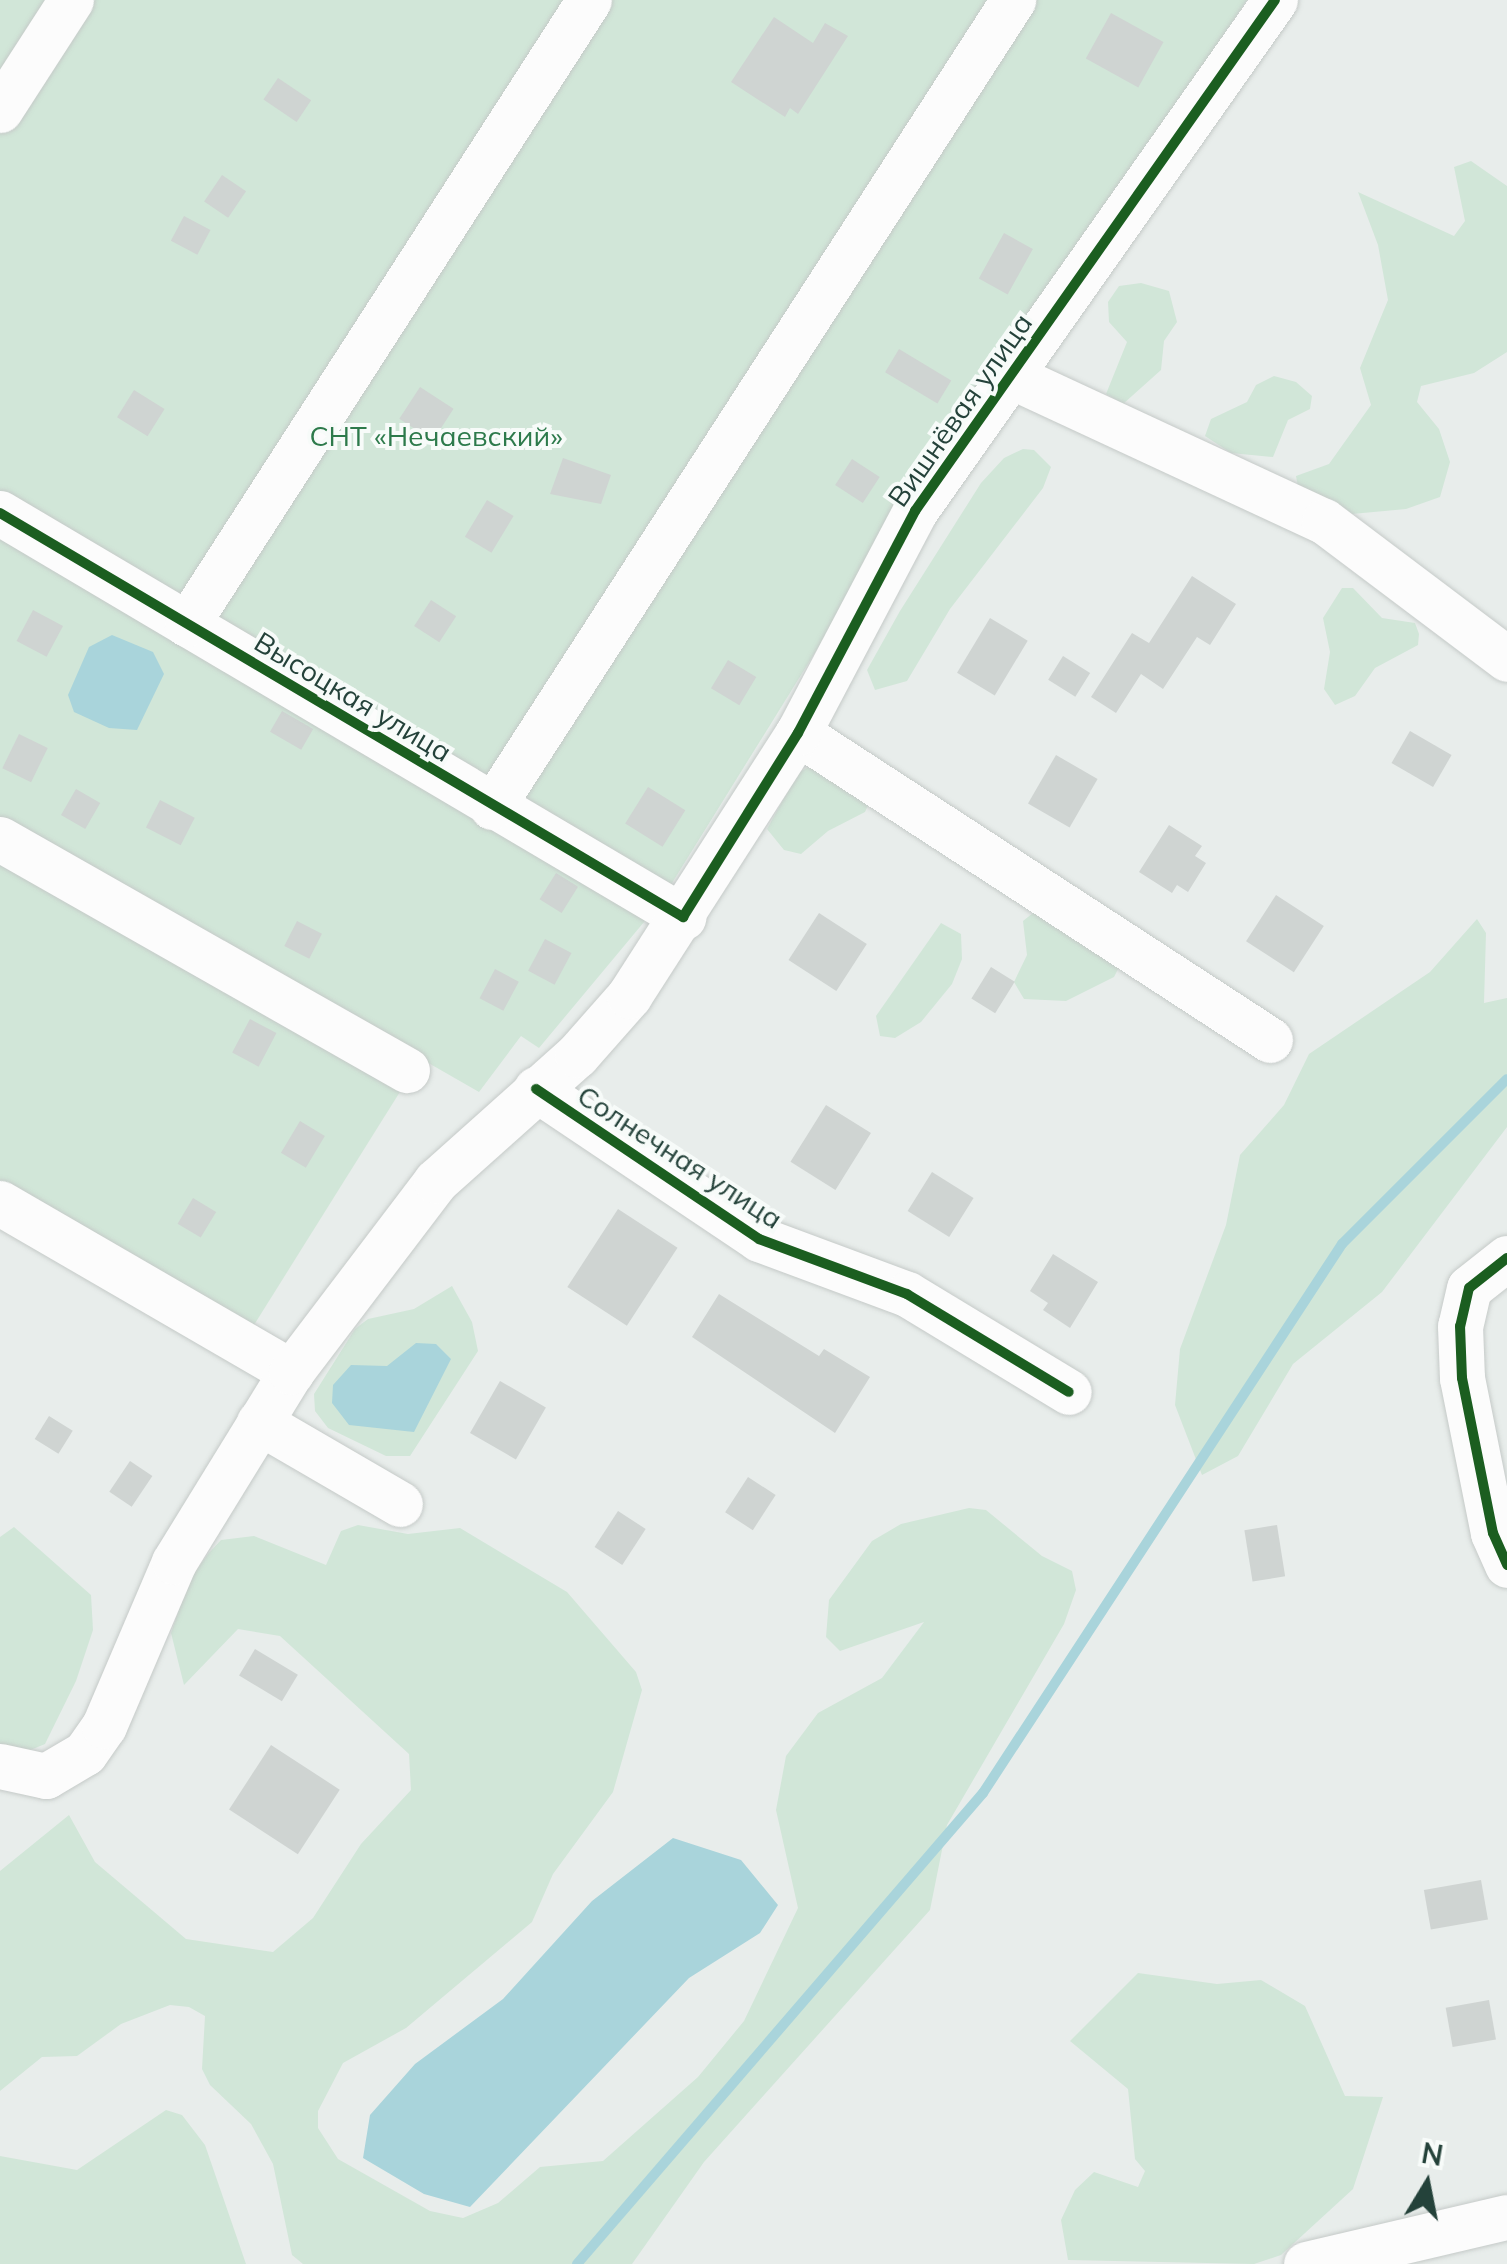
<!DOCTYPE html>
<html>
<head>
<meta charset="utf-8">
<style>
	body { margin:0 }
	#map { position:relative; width:1507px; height:2264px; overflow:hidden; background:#e8edeb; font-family:Mulish,sans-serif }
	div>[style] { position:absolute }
	.green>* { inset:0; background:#d1e6d8 }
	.water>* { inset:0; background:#a9d4db }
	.stream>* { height:10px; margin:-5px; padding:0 5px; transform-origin:5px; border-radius:5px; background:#a9d4db }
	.building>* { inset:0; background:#cfd4d2; transform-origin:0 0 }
	.roads { filter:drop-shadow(0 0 2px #c5cac8) drop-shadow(0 0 2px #c5cac8) }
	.minor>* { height:45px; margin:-22.5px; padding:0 22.5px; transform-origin:22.5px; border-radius:22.5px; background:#fcfcfc }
	.cycleway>* { height:10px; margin:-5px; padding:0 5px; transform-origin:5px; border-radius:5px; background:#1b5e20 }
	span { translate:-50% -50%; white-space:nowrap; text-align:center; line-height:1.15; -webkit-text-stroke:8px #f7fbf9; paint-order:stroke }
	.street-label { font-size:28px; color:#24423a }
	.park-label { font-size:28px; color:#2d7a4b }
	.north { position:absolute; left:1377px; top:2134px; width:100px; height:100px; -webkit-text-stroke:8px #f7fbf9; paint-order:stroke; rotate:10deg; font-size:28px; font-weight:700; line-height:40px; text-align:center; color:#24423a }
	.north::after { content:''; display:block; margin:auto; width:35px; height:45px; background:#24423a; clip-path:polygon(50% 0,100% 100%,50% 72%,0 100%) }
</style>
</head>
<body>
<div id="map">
	<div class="green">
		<div style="clip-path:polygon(0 0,1247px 0,850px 596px,659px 904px,539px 1048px,521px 1036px,479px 1092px,0 817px)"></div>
		<div style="clip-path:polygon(1471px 161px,1507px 186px,1507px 352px,1474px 373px,1421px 386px,1417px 402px,1439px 429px,1450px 462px,1440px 497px,1406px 509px,1352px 514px,1298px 487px,1296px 476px,1329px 464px,1371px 405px,1360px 368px,1388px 300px,1378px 245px,1358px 192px,1454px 236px,1465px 221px,1454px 167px)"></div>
		<div style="clip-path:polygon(1141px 283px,1169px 291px,1177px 322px,1164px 341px,1161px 370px,1123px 404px,1106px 394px,1127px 342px,1109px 322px,1108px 302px,1119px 286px)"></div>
		<div style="clip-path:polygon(1274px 376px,1296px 382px,1312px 396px,1310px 409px,1288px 420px,1273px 457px,1231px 453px,1205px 436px,1211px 419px,1247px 402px,1256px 385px)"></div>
		<div style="clip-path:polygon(1023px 449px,1034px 450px,1051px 467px,1043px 488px,950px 609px,907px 681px,875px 690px,867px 670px,900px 611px,981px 483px,1004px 458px)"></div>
		<div style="clip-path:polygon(1342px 588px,1353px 588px,1382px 618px,1415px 623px,1419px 634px,1418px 645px,1375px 668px,1355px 696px,1335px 705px,1324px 689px,1330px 652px,1323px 618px)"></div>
		<div style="clip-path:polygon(812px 765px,869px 803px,865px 812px,828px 831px,801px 854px,784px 850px,767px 829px,798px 773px)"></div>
		<div style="clip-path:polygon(0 856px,403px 1087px,249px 1333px,0 1187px)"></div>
		<div style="clip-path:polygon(1038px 909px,1119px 967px,1114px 977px,1066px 1001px,1024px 999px,1014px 982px,1027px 955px,1023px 921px)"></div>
		<div style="clip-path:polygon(1477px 919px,1486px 933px,1484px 1003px,1507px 998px,1507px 1127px,1382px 1292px,1293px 1364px,1238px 1456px,1202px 1475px,1175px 1405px,1180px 1349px,1226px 1225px,1240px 1155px,1284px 1105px,1309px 1054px,1430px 972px)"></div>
		<div style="clip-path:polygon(941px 923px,961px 934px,962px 959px,952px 984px,921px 1022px,895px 1038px,880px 1036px,876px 1016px)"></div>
		<div style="clip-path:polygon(452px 1286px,472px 1322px,478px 1351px,410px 1456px,386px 1456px,328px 1428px,315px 1411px,314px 1394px,355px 1329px,368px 1319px,414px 1309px)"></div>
		<div style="clip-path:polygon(969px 1508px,986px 1510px,1042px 1556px,1072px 1571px,1076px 1590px,1064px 1624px,947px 1825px,930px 1910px,704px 2162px,632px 2264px,303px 2264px,292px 2255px,273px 2164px,251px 2124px,210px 2085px,202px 2069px,205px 2016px,189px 2007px,170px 2005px,121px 2024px,77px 2056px,42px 2057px,0 2091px,0 1871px,69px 1815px,95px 1862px,186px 1939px,273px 1952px,313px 1918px,361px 1844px,411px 1790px,409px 1754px,280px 1636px,238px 1629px,184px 1685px,171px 1633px,188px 1582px,208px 1554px,221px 1540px,254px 1536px,326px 1565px,341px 1531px,358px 1525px,408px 1534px,460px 1528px,567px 1592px,636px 1672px,642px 1690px,613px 1792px,553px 1874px,532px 1922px,406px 2028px,343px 2063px,318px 2111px,318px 2128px,338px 2159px,430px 2211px,463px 2218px,498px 2203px,540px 2167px,603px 2161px,698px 2077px,744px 2021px,798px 1908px,776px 1810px,786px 1756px,818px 1713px,882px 1678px,924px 1622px,840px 1651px,826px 1637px,829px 1600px,872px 1541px,901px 1524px)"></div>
		<div style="clip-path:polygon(14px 1527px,91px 1595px,93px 1630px,76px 1681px,45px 1744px,28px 1751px,0 1749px,0 1537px)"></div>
		<div style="clip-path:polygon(1138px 1973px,1217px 1984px,1261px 1980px,1305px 2006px,1345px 2096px,1383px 2097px,1353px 2189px,1281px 2255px,1254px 2264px,1068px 2260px,1061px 2220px,1075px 2190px,1094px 2172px,1138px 2187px,1145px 2171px,1135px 2159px,1128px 2089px,1070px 2041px)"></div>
		<div style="clip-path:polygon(166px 2110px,182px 2115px,205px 2145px,246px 2264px,0 2264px,0 2156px,77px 2170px)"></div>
	</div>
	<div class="water">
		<div style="clip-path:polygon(112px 635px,153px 652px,164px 674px,137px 730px,109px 728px,74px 712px,68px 695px,89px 647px)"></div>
		<div style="clip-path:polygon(416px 1343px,436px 1344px,451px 1359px,414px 1432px,349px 1425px,332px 1403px,333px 1385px,351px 1365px,387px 1366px)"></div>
		<div style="clip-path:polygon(673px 1838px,741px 1860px,778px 1905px,760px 1933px,689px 1978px,470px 2207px,424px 2194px,363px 2158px,370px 2115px,415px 2064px,503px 1999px,592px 1901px)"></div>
	</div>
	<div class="stream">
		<div style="left:577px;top:2264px;width:622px;rotate:-49.24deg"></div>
		<div style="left:983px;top:1793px;width:656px;rotate:-56.82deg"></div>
		<div style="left:1342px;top:1244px;width:233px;rotate:-45deg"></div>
	</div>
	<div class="building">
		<div style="left:1111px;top:13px;width:60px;height:52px;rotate:29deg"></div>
		<div style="clip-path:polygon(774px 17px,813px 43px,825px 23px,848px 36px,798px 114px,790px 108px,785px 117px,731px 82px)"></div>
		<div style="left:278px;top:78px;width:40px;height:26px;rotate:34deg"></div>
		<div style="left:222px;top:175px;width:29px;height:32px;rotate:34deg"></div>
		<div style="left:184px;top:216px;width:30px;height:28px;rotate:28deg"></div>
		<div style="left:1004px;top:233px;width:33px;height:52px;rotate:29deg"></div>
		<div style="left:899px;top:349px;width:61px;height:27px;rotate:31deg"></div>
		<div style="left:420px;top:387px;width:40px;height:38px;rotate:33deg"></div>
		<div style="left:134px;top:390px;width:36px;height:32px;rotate:32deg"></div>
		<div style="clip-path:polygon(563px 458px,611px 475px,601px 504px,550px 494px)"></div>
		<div style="left:852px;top:459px;width:33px;height:31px;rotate:33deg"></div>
		<div style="left:487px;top:500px;width:31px;height:43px;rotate:31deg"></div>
		<div style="clip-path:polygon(1192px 576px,1236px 604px,1210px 645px,1197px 637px,1163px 689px,1141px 674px,1116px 713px,1091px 697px,1132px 633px,1149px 643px)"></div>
		<div style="left:431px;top:600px;width:30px;height:31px;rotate:33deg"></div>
		<div style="left:33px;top:610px;width:34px;height:35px;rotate:28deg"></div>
		<div style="left:990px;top:618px;width:44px;height:64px;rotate:31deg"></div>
		<div style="left:1063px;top:656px;width:32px;height:28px;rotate:32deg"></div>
		<div style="left:728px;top:660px;width:33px;height:33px;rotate:31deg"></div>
		<div style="left:282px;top:711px;width:36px;height:24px;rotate:30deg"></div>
		<div style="left:1410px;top:731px;width:48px;height:37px;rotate:30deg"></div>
		<div style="left:19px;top:734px;width:32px;height:38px;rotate:26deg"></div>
		<div style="left:1056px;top:755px;width:48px;height:56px;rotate:30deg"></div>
		<div style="left:648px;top:787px;width:44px;height:43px;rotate:32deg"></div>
		<div style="left:76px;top:789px;width:28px;height:30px;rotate:30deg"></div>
		<div style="left:160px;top:800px;width:39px;height:31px;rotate:27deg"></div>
		<div style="clip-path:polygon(1169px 825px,1202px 846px,1195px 856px,1206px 863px,1188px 892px,1177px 885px,1172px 893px,1139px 872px)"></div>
		<div style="left:556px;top:873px;width:26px;height:31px;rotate:32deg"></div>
		<div style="left:1276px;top:895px;width:57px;height:55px;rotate:33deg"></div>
		<div style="left:819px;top:913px;width:57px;height:56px;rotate:33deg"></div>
		<div style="left:297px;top:921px;width:28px;height:28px;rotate:27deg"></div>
		<div style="left:545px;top:939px;width:30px;height:36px;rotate:28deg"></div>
		<div style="left:991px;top:967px;width:28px;height:37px;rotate:32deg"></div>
		<div style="left:495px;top:969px;width:27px;height:33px;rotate:28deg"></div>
		<div style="left:250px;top:1019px;width:30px;height:38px;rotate:28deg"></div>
		<div style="left:826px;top:1105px;width:53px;height:67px;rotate:32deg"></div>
		<div style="left:300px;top:1121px;width:29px;height:37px;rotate:31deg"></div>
		<div style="left:932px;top:1172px;width:49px;height:46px;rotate:32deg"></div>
		<div style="left:193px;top:1198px;width:27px;height:30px;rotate:31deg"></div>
		<div style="left:618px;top:1209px;width:71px;height:93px;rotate:33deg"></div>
		<div style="clip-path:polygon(1053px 1254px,1098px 1282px,1070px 1328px,1043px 1310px,1048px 1303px,1030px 1291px)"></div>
		<div style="clip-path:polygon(719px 1294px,819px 1356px,824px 1349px,870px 1377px,835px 1433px,692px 1337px)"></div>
		<div style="left:500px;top:1381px;width:53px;height:60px;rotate:30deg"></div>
		<div style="left:49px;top:1416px;width:28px;height:27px;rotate:32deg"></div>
		<div style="left:130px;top:1461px;width:27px;height:37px;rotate:34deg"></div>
		<div style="left:748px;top:1477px;width:33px;height:42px;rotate:33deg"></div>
		<div style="left:618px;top:1511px;width:33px;height:43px;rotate:33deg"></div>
		<div style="left:1277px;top:1525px;width:52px;height:33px;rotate:81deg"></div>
		<div style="left:255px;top:1649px;width:50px;height:31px;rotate:31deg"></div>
		<div style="left:271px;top:1745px;width:82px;height:77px;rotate:33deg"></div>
		<div style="left:1481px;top:1880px;width:40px;height:58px;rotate:80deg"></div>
		<div style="left:1489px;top:2000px;width:40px;height:44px;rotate:80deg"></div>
	</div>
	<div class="roads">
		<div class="minor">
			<div style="left:0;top:110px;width:131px;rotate:-57.2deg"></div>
			<div style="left:1011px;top:376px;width:345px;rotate:24.9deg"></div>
			<div style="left:1324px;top:521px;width:229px;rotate:37deg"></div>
			<div style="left:0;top:513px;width:794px;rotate:30.6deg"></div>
			<div style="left:187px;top:624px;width:742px;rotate:-57.21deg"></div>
			<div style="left:798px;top:733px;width:563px;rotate:33.04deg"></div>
			<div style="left:492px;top:807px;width:961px;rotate:-57.15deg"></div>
			<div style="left:0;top:839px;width:468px;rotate:29.6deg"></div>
			<div style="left:536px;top:1089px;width:269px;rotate:33.9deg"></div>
			<div style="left:759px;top:1239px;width:158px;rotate:20.4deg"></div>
			<div style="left:907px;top:1294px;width:189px;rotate:31.2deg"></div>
			<div style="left:0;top:1203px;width:337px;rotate:30.1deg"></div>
			<div style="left:1507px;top:1258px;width:48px;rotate:141.7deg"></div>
			<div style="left:1469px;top:1288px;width:39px;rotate:103deg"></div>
			<div style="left:1460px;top:1326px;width:52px;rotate:87.8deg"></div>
			<div style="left:1462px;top:1378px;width:158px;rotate:78.7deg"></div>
			<div style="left:1493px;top:1533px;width:35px;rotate:66deg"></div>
			<div style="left:259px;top:1422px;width:163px;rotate:30.2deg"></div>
			<div style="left:0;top:1766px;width:47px;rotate:12.3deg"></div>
			<div style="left:46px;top:1776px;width:45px;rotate:-30.5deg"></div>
			<div style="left:85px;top:1753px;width:33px;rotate:-55deg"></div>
			<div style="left:104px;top:1726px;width:178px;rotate:-66.9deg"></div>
			<div style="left:174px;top:1562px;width:223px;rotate:-58.4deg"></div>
			<div style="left:291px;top:1372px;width:240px;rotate:-52.8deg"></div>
			<div style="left:436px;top:1181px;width:189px;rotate:-41.8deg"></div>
			<div style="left:577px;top:1055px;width:79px;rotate:-48.6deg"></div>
			<div style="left:629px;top:996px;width:313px;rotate:-57.3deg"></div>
			<div style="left:798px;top:733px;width:251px;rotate:-62.2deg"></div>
			<div style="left:915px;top:511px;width:625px;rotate:-54.84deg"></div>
			<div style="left:1306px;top:2264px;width:206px;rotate:-13.2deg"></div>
		</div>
	</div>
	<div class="cycleway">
		<div style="left:0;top:513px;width:794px;rotate:30.6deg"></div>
		<div style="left:683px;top:917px;width:217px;rotate:-58deg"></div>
		<div style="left:798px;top:733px;width:251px;rotate:-62.2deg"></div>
		<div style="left:915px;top:511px;width:625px;rotate:-54.84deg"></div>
		<div style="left:536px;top:1089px;width:269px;rotate:33.9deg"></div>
		<div style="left:759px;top:1239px;width:158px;rotate:20.4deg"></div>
		<div style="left:907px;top:1294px;width:189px;rotate:31.2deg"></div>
		<div style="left:1507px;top:1258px;width:48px;rotate:141.7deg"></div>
		<div style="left:1469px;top:1288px;width:39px;rotate:103deg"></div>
		<div style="left:1460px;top:1326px;width:52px;rotate:87.8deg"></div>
		<div style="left:1462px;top:1378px;width:158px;rotate:78.7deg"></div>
		<div style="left:1493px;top:1533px;width:35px;rotate:66deg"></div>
	</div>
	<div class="street-label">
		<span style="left:960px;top:410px;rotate:-55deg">Вишнёвая улица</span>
		<span style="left:353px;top:697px;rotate:31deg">Высоцкая улица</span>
		<span style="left:680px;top:1157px;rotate:33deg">Солнечная улица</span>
	</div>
	<div class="park-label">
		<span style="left:436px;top:436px">СНТ «Нечаевский»</span>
	</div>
	<div class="north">N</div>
</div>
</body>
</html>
